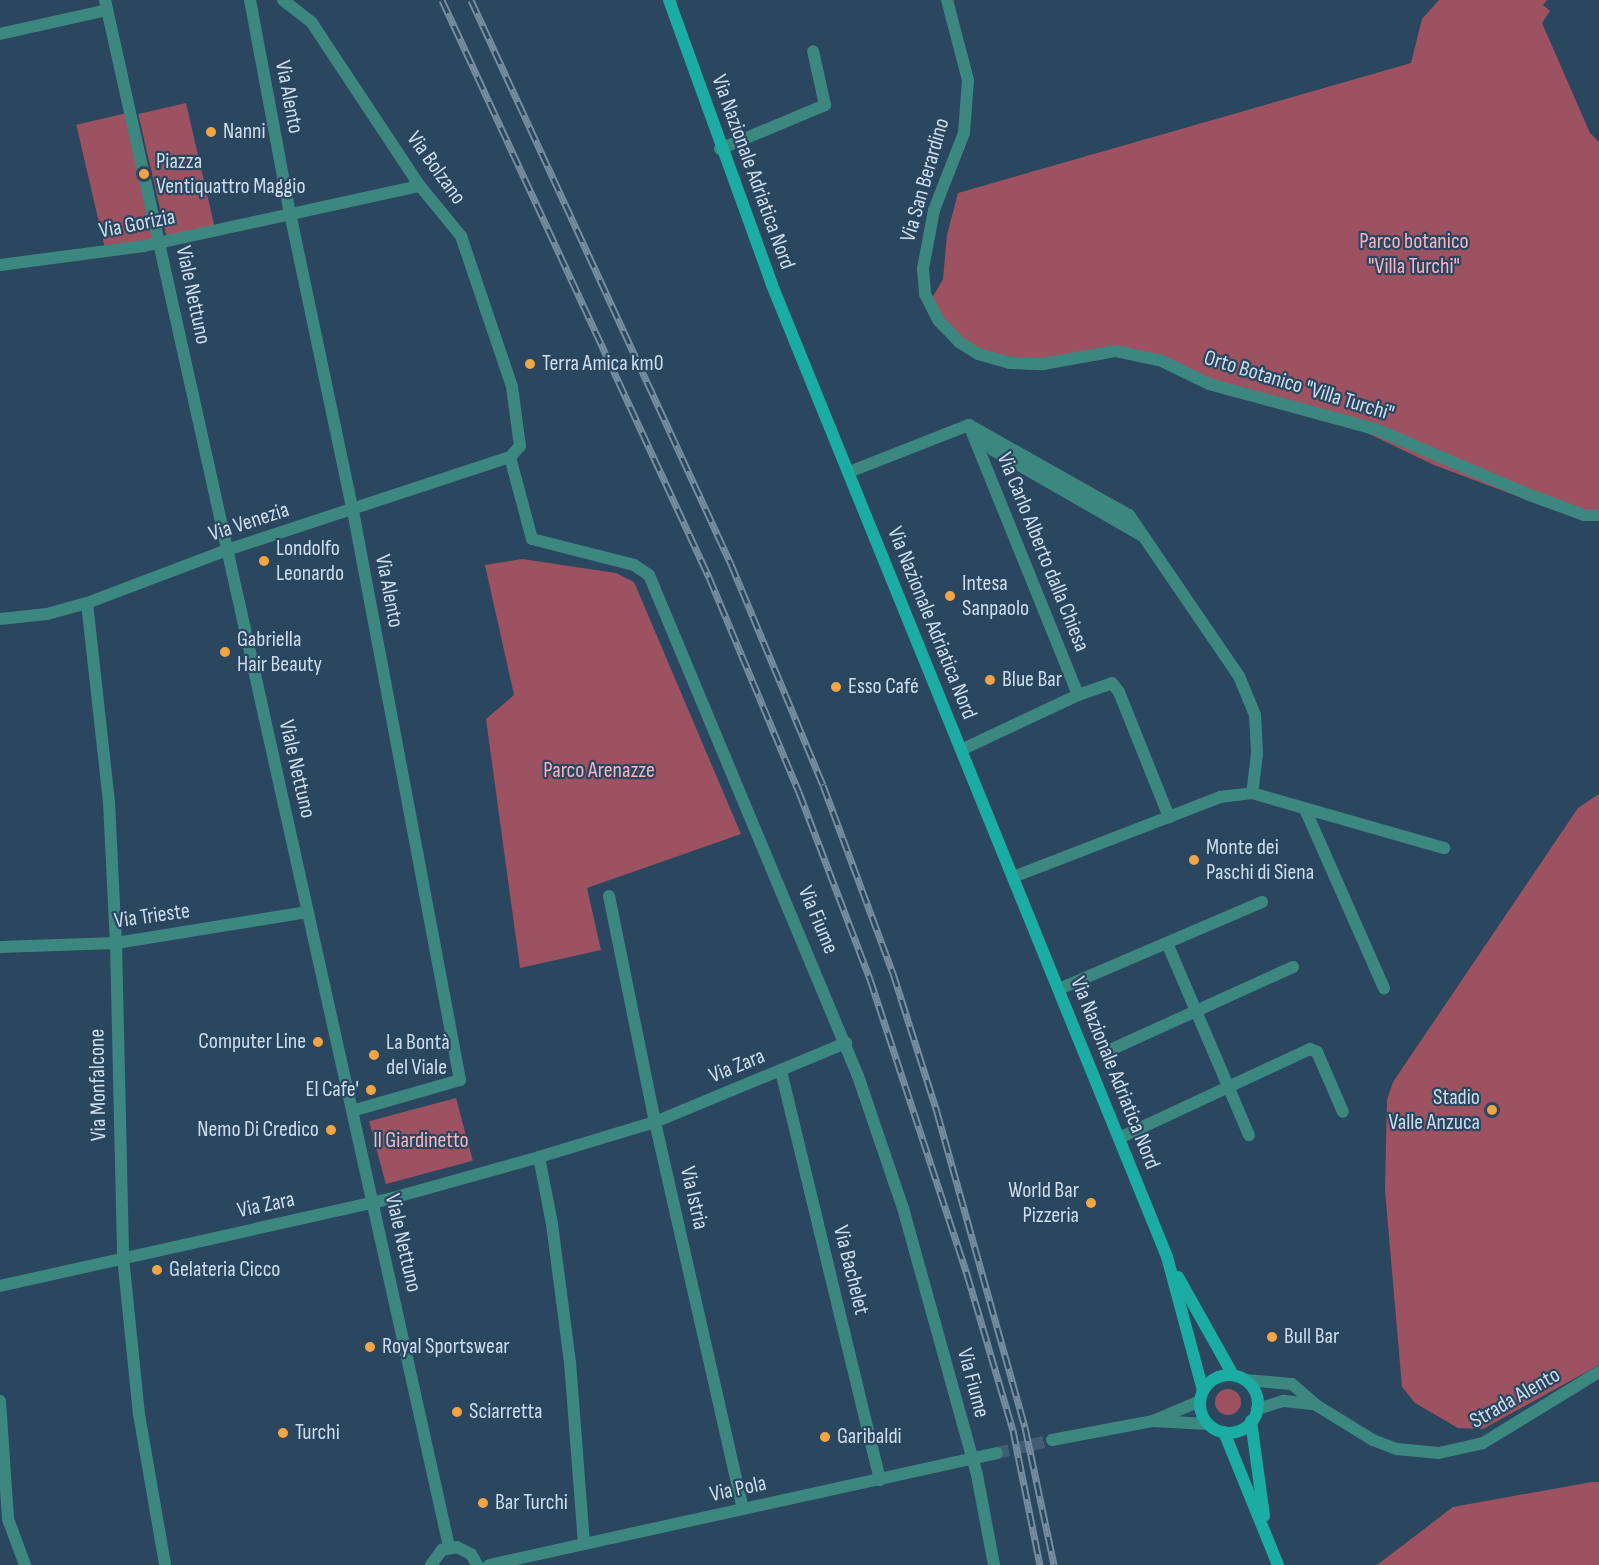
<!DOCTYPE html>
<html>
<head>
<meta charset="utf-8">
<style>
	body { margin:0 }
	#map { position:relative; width:1599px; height:1565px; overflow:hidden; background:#2b465f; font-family:"Sofia Sans Condensed",sans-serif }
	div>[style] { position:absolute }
	.green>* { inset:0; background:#9d5261; transform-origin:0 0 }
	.round { border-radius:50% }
	.tertiary-tunnel>* { height:12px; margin-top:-6px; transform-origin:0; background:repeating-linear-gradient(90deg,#435d74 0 12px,transparent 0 18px) }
	.minor>* { height:12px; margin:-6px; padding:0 6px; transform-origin:6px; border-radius:6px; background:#3d8781 }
	.tertiary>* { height:12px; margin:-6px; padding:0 6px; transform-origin:6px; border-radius:6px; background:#3d8781 }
	.secondary>* { height:12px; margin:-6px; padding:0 6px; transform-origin:6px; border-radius:6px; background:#1baca3 }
	.secondary>.ring { margin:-6px; padding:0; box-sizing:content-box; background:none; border:12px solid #1baca3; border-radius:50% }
	.rail>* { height:7px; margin-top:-3.5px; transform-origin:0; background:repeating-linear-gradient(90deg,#2b465f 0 14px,#768ca0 0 28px); box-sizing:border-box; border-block:2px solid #768ca0 }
	.dots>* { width:16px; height:16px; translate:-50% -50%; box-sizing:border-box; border:3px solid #2b465f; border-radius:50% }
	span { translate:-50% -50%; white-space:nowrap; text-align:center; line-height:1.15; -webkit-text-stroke:4.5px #2b465f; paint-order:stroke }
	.street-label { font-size:22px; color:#cdddec }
	.poi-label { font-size:22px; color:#cdddec }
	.left { translate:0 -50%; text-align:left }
	.right { translate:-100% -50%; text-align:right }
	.park-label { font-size:22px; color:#f8b4bf }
</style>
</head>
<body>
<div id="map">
	<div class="green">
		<div style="clip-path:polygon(1439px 0,1547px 0,1543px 5px,1550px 11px,1542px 23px,1590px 133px,1599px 142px,1599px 514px,1559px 512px,1434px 465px,1361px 430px,1224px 394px,1160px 366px,1119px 356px,983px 361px,930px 302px,943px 279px,947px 235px,958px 193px,1411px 63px,1422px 19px)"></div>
		<div style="left:186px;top:103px;width:128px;height:49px;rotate:77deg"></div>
		<div style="left:127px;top:113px;width:130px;height:52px;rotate:77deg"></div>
		<div style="clip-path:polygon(522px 559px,616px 573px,634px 582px,741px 834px,587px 888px,601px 950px,520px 968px,486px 719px,514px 695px,485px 565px)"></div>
		<div style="clip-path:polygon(1599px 794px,1599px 1365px,1483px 1429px,1458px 1428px,1415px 1403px,1402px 1387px,1385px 1190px,1387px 1100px,1393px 1082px,1578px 808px)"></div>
		<div style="left:456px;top:1098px;width:65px;height:90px;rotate:75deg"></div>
		<div class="round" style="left:1215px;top:1389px;width:26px;height:26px"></div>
		<div style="clip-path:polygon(1592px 1482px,1599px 1482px,1599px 1565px,1377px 1565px,1453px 1507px)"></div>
	</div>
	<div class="tertiary-tunnel">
		<div style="left:997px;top:1453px;width:57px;rotate:-13.3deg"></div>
	</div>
	<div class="minor">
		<div style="left:105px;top:0;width:1585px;rotate:77.46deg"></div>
		<div style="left:250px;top:0;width:217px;rotate:79.4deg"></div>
		<div style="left:290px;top:213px;width:305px;rotate:78.1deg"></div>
		<div style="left:353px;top:511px;width:579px;rotate:79.35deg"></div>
		<div style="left:460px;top:1080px;width:112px;rotate:164deg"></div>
		<div style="left:283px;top:0;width:37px;rotate:38deg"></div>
		<div style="left:312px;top:23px;width:196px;rotate:56.5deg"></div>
		<div style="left:420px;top:186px;width:65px;rotate:50.6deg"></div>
		<div style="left:461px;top:236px;width:159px;rotate:71.3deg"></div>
		<div style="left:512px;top:387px;width:60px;rotate:82.3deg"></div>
		<div style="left:520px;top:446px;width:15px;rotate:132deg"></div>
		<div style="left:510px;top:457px;width:85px;rotate:75deg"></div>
		<div style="left:532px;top:539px;width:105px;rotate:14.3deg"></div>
		<div style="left:634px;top:565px;width:18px;rotate:34deg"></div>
		<div style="left:649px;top:575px;width:543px;rotate:67.36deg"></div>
		<div style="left:858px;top:1076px;width:139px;rotate:71.2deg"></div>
		<div style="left:903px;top:1208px;width:277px;rotate:74.5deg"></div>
		<div style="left:977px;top:1475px;width:92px;rotate:79.3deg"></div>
		<div style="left:947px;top:0;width:83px;rotate:75.3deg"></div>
		<div style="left:968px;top:80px;width:53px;rotate:94.3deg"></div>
		<div style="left:964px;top:133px;width:83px;rotate:111.3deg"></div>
		<div style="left:934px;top:210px;width:60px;rotate:100.6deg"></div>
		<div style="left:923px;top:269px;width:25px;rotate:85deg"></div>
		<div style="left:925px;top:294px;width:30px;rotate:63deg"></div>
		<div style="left:939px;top:321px;width:29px;rotate:46deg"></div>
		<div style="left:959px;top:342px;width:22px;rotate:32deg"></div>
		<div style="left:978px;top:354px;width:33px;rotate:16deg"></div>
		<div style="left:1010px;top:363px;width:33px;rotate:2deg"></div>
		<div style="left:1043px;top:364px;width:73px;rotate:-10.2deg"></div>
		<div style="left:1115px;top:351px;width:48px;rotate:12deg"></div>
		<div style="left:1162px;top:361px;width:52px;rotate:26.1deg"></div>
		<div style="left:1209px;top:384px;width:175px;rotate:15.2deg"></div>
		<div style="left:1378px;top:430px;width:162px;rotate:23.2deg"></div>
		<div style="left:1527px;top:494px;width:61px;rotate:20.2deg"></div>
		<div style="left:1584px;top:515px;width:15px"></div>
		<div style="left:0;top:34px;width:110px;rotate:-12.6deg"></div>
		<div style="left:720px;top:149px;width:114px;rotate:-22.7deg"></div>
		<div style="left:825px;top:105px;width:55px;rotate:-102.5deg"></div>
		<div style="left:0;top:265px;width:145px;rotate:-7.5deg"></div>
		<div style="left:144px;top:246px;width:282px;rotate:-12.3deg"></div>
		<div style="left:969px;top:425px;width:184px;rotate:29.4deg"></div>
		<div style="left:1129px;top:515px;width:195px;rotate:55.7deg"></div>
		<div style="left:1239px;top:676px;width:42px;rotate:67.7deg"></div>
		<div style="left:1255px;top:715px;width:39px;rotate:87deg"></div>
		<div style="left:1257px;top:754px;width:39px;rotate:97deg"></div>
		<div style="left:974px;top:430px;width:28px;rotate:46deg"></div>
		<div style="left:993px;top:450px;width:171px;rotate:29.9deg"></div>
		<div style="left:849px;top:472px;width:129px;rotate:-21.4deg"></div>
		<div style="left:969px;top:425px;width:291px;rotate:68deg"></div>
		<div style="left:1078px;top:695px;width:129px;rotate:154.8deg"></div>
		<div style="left:87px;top:603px;width:200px;rotate:83.7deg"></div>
		<div style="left:109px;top:802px;width:141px;rotate:87.2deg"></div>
		<div style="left:116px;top:943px;width:314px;rotate:88.7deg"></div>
		<div style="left:123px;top:1257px;width:158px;rotate:84.2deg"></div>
		<div style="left:139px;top:1414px;width:153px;rotate:80.2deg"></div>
		<div style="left:0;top:619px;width:47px;rotate:-6.1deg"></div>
		<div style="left:47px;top:614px;width:41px;rotate:-15.4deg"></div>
		<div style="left:87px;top:603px;width:150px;rotate:-20.7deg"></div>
		<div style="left:227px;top:550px;width:298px;rotate:-18.2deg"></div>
		<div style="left:1078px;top:695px;width:36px;rotate:-19deg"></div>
		<div style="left:1112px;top:683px;width:11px;rotate:52deg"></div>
		<div style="left:1119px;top:692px;width:135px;rotate:68.2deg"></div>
		<div style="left:1305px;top:809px;width:196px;rotate:66.2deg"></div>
		<div style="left:1013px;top:877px;width:222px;rotate:-21.1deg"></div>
		<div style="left:1220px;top:797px;width:32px;rotate:-7deg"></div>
		<div style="left:1252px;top:793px;width:200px;rotate:16deg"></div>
		<div style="left:609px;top:896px;width:231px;rotate:78.5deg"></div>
		<div style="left:655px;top:1122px;width:397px;rotate:77.2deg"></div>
		<div style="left:1167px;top:943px;width:209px;rotate:66.9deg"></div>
		<div style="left:0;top:947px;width:116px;rotate:-2deg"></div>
		<div style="left:116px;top:943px;width:194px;rotate:-9.2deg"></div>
		<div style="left:1059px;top:989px;width:221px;rotate:-23.2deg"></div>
		<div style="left:1110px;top:1050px;width:201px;rotate:-24.4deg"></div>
		<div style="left:781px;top:1071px;width:421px;rotate:76.4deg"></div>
		<div style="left:1119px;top:1138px;width:211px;rotate:-25deg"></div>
		<div style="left:1310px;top:1049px;width:8px;rotate:23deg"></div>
		<div style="left:1317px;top:1052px;width:65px;rotate:66.6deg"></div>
		<div style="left:539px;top:1157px;width:68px;rotate:79deg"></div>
		<div style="left:552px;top:1224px;width:139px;rotate:82.6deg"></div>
		<div style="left:570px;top:1362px;width:181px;rotate:85.6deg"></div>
		<div style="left:0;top:1286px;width:399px;rotate:-12.6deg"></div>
		<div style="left:389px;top:1199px;width:156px;rotate:-15.6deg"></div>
		<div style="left:539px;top:1157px;width:121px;rotate:-16.8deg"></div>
		<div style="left:655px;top:1122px;width:207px;rotate:-22.5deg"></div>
		<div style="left:1245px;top:1380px;width:47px;rotate:4.9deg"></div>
		<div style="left:1292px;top:1384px;width:32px;rotate:41deg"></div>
		<div style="left:1316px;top:1405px;width:67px;rotate:31.6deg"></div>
		<div style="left:1373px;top:1440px;width:26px;rotate:21deg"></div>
		<div style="left:1397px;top:1449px;width:42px;rotate:5.4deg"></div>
		<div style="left:1439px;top:1453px;width:45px;rotate:-12.8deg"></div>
		<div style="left:1483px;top:1443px;width:136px;rotate:-31.5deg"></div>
		<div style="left:0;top:1401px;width:118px;rotate:86.1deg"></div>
		<div style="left:8px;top:1519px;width:49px;rotate:69.7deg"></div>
		<div style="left:1257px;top:1409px;width:28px;rotate:-17deg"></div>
		<div style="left:1284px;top:1401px;width:28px;rotate:6deg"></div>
	</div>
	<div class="tertiary">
		<div style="left:1153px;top:1421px;width:51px;rotate:-23.1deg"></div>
		<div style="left:1052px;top:1440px;width:103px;rotate:-10.7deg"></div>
		<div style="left:1153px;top:1421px;width:55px;rotate:3.1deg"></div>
		<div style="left:431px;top:1565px;width:19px;rotate:-54deg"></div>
		<div style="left:442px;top:1550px;width:15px;rotate:-11deg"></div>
		<div style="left:457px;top:1547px;width:16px;rotate:27deg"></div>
		<div style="left:471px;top:1554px;width:13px;rotate:61deg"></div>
		<div style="left:489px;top:1565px;width:520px;rotate:-12.43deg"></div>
	</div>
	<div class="secondary">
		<div style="left:669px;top:0;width:303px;rotate:70.1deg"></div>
		<div style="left:772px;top:285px;width:1049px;rotate:67.88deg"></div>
		<div style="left:1167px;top:1257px;width:138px;rotate:74.9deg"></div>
		<div style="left:1178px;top:1277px;width:112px;rotate:60.7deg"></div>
		<div class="ring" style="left:1200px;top:1375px;width:46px;height:46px"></div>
		<div style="left:1251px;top:1421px;width:96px;rotate:82.2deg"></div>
		<div style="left:1224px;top:1432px;width:144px;rotate:67.9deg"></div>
	</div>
	<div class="rail">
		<div style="left:442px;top:0;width:636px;rotate:65.17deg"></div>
		<div style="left:709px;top:577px;width:233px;rotate:67.3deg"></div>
		<div style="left:799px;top:792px;width:200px;rotate:69.2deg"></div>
		<div style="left:870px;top:979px;width:311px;rotate:71.8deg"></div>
		<div style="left:967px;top:1274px;width:163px;rotate:73.6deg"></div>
		<div style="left:1013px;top:1430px;width:138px;rotate:78.7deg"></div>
		<div style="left:471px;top:0;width:621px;rotate:65.25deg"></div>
		<div style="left:731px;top:564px;width:239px;rotate:67.4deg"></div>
		<div style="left:823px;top:785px;width:201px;rotate:69.6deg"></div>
		<div style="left:893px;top:973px;width:146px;rotate:72.4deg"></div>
		<div style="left:937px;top:1112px;width:327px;rotate:74.4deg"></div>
		<div style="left:1025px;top:1427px;width:141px;rotate:78.1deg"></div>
	</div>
	<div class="dots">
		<div style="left:211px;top:132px;background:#f3a443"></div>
		<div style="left:144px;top:174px;background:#f3a443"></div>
		<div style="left:530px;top:364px;background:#f3a443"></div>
		<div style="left:264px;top:561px;background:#f3a443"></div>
		<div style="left:950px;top:596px;background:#f3a443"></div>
		<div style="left:225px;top:652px;background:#f3a443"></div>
		<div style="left:990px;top:680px;background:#f3a443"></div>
		<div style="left:836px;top:687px;background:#f3a443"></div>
		<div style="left:1194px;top:860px;background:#f3a443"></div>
		<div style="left:318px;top:1042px;background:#f3a443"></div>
		<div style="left:374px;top:1055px;background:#f3a443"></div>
		<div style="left:371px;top:1090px;background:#f3a443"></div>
		<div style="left:1492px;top:1110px;background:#f3a443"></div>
		<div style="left:331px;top:1130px;background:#f3a443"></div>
		<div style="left:1091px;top:1203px;background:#f3a443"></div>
		<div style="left:157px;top:1270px;background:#f3a443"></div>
		<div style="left:1272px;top:1337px;background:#f3a443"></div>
		<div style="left:370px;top:1347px;background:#f3a443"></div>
		<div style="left:457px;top:1412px;background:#f3a443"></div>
		<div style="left:283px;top:1433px;background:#f3a443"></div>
		<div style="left:825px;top:1437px;background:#f3a443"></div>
		<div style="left:483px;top:1503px;background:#f3a443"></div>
	</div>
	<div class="street-label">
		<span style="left:289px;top:97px;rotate:79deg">Via Alento</span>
		<span style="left:436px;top:168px;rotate:54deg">Via Bolzano</span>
		<span style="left:753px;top:172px;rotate:70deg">Via Nazionale Adriatica Nord</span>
		<span style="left:925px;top:180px;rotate:-74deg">Via San Berardino</span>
		<span style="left:137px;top:224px;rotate:-11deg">Via Gorizia</span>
		<span style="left:193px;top:295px;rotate:78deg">Viale Nettuno</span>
		<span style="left:1299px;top:386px;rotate:17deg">Orto Botanico "Villa Turchi"</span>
		<span style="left:249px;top:522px;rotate:-18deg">Via Venezia</span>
		<span style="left:1043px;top:552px;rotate:68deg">Via Carlo Alberto dalla Chiesa</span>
		<span style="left:389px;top:591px;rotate:79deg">Via Alento</span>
		<span style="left:932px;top:623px;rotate:68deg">Via Nazionale Adriatica Nord</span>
		<span style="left:297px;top:769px;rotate:77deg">Viale Nettuno</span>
		<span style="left:152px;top:916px;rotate:-8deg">Via Trieste</span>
		<span style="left:818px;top:920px;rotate:67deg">Via Fiume</span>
		<span style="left:737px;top:1066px;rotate:-22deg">Via Zara</span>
		<span style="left:1115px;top:1073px;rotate:68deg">Via Nazionale Adriatica Nord</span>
		<span style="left:98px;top:1085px;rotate:-91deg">Via Monfalcone</span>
		<span style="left:694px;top:1198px;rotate:77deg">Via Istria</span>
		<span style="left:266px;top:1205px;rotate:-12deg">Via Zara</span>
		<span style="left:403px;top:1243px;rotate:77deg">Viale Nettuno</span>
		<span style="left:851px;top:1270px;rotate:76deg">Via Bachelet</span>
		<span style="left:973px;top:1383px;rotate:75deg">Via Fiume</span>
		<span style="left:1515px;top:1398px;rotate:-30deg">Strada Alento</span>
		<span style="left:738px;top:1489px;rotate:-12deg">Via Pola</span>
	</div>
	<div class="poi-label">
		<span class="left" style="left:223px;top:132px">Nanni</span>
		<span class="left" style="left:156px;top:174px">Piazza<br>Ventiquattro Maggio</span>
		<span class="left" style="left:542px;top:364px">Terra Amica km0</span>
		<span class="left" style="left:276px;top:561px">Londolfo<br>Leonardo</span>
		<span class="left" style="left:962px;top:596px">Intesa<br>Sanpaolo</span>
		<span class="left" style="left:237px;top:652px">Gabriella<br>Hair Beauty</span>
		<span class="left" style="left:1002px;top:680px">Blue Bar</span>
		<span class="left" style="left:848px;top:687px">Esso Café</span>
		<span class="left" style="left:1206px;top:860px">Monte dei<br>Paschi di Siena</span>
		<span class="right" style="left:306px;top:1042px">Computer Line</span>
		<span class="left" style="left:386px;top:1055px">La Bontà<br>del Viale</span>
		<span class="right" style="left:359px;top:1090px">El Cafe'</span>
		<span class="right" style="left:1480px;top:1110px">Stadio<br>Valle Anzuca</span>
		<span class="right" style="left:319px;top:1130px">Nemo Di Credico</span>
		<span class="right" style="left:1079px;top:1203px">World Bar<br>Pizzeria</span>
		<span class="left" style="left:169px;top:1270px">Gelateria Cicco</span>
		<span class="left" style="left:1284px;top:1337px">Bull Bar</span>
		<span class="left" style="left:382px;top:1347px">Royal Sportswear</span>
		<span class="left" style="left:469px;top:1412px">Sciarretta</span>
		<span class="left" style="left:295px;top:1433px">Turchi</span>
		<span class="left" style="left:837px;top:1437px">Garibaldi</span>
		<span class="left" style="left:495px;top:1503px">Bar Turchi</span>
	</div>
	<div class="park-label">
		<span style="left:1414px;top:254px">Parco botanico<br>"Villa Turchi"</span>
		<span style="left:599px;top:771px">Parco Arenazze</span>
		<span style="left:421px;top:1141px">Il Giardinetto</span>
	</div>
</div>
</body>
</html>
